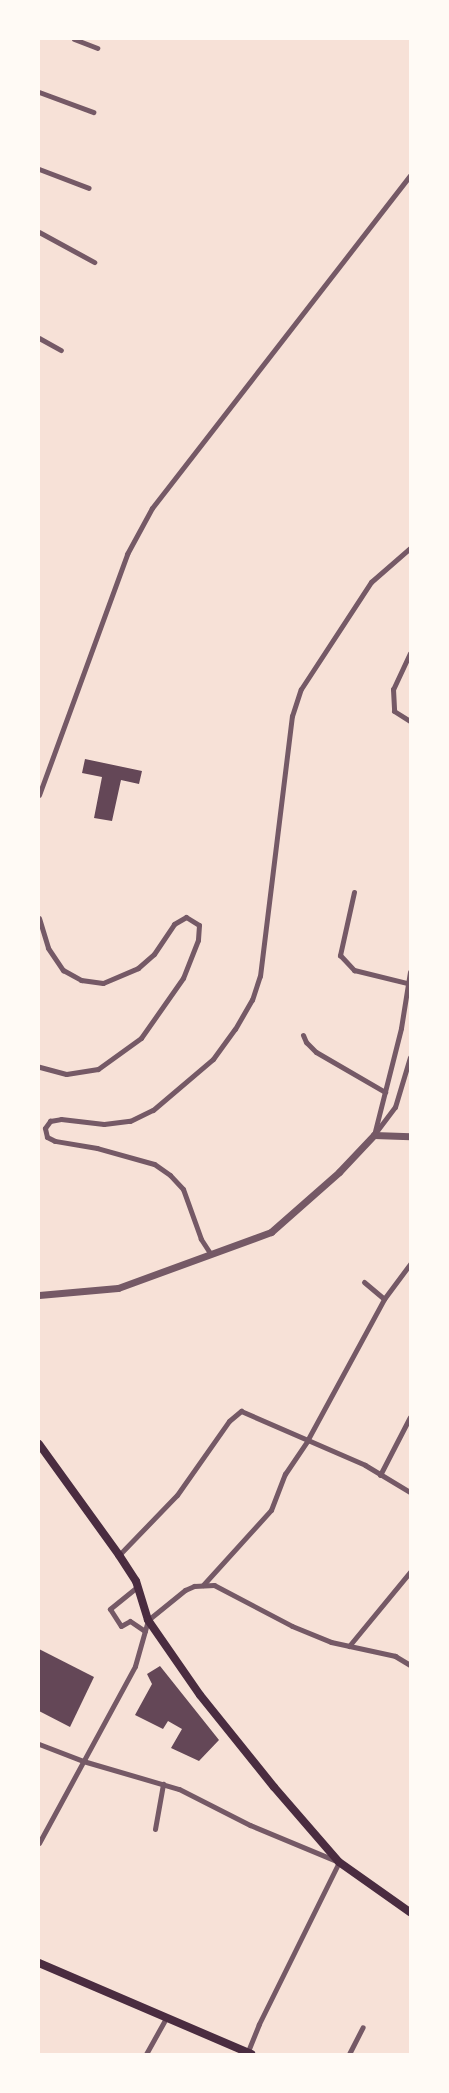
<!DOCTYPE html>
<html>
<head>
<meta charset="utf-8">
<style>
	body { margin:0 }
	#map { position:relative; width:449px; height:2093px; overflow:hidden; background:#f7e1d7; font-family:"Golos Text",sans-serif }
	div>[style] { position:absolute }
	.building>* { inset:0; background:#644757 }
	.minor>* { height:5px; margin:-2.5px; padding:0 2.5px; transform-origin:2.5px; border-radius:2.5px; background:#755966 }
	.tertiary>* { height:7px; margin:-3.5px; padding:0 3.5px; transform-origin:3.5px; border-radius:3.5px; background:#755966 }
	.secondary>* { height:8px; margin:-4px; padding:0 4px; transform-origin:4px; border-radius:4px; background:#4a2c40 }
	span { translate:-50% -50%; white-space:nowrap; text-align:center; line-height:1.15; -webkit-text-stroke:4px #fffaf5; paint-order:stroke }
	.frame { position:absolute; inset:0; border:40px solid #fffaf5; pointer-events:none }
</style>
</head>
<body>
<div id="map">
	<div class="building">
		<div style="clip-path:polygon(85px 759px,142px 771px,139px 784px,121px 780px,112px 821px,94px 818px,102px 777px,82px 773px)"></div>
		<div style="clip-path:polygon(39px 1649px,94px 1677px,70px 1727px,39px 1711px)"></div>
		<div style="clip-path:polygon(160px 1666px,219px 1740px,199px 1761px,171px 1748px,182px 1729px,168px 1721px,163px 1729px,135px 1715px,152px 1684px,147px 1674px)"></div>
	</div>
	<div class="minor">
		<div style="left:74px;top:39px;width:25px;rotate:21deg"></div>
		<div style="left:39px;top:92px;width:58px;rotate:20.3deg"></div>
		<div style="left:39px;top:169px;width:53px;rotate:20.8deg"></div>
		<div style="left:39px;top:232px;width:63px;rotate:28.6deg"></div>
		<div style="left:39px;top:338px;width:25px;rotate:29deg"></div>
		<div style="left:410px;top:653px;width:40px;rotate:115deg"></div>
		<div style="left:393px;top:689px;width:22px;rotate:87deg"></div>
		<div style="left:394px;top:711px;width:19px;rotate:32deg"></div>
		<div style="left:39px;top:795px;width:257px;rotate:-69.9deg"></div>
		<div style="left:127px;top:554px;width:52px;rotate:-61.5deg"></div>
		<div style="left:152px;top:508px;width:421px;rotate:-52.2deg"></div>
		<div style="left:354px;top:892px;width:65px;rotate:102.5deg"></div>
		<div style="left:340px;top:955px;width:21px;rotate:47deg"></div>
		<div style="left:354px;top:970px;width:55px;rotate:13.8deg"></div>
		<div style="left:39px;top:918px;width:31px;rotate:73deg"></div>
		<div style="left:48px;top:948px;width:27px;rotate:56deg"></div>
		<div style="left:63px;top:970px;width:21px;rotate:29deg"></div>
		<div style="left:81px;top:980px;width:22px;rotate:8deg"></div>
		<div style="left:103px;top:983px;width:38px;rotate:-23deg"></div>
		<div style="left:138px;top:968px;width:21px;rotate:-41deg"></div>
		<div style="left:154px;top:954px;width:36px;rotate:-56deg"></div>
		<div style="left:174px;top:924px;width:14px;rotate:-30deg"></div>
		<div style="left:186px;top:917px;width:15px;rotate:32deg"></div>
		<div style="left:199px;top:925px;width:15px;rotate:94deg"></div>
		<div style="left:198px;top:940px;width:41px;rotate:111.5deg"></div>
		<div style="left:183px;top:978px;width:73px;rotate:125deg"></div>
		<div style="left:141px;top:1038px;width:53px;rotate:144.2deg"></div>
		<div style="left:98px;top:1069px;width:32px;rotate:171deg"></div>
		<div style="left:66px;top:1074px;width:28px;rotate:-165deg"></div>
		<div style="left:303px;top:1035px;width:8px;rotate:67deg"></div>
		<div style="left:306px;top:1042px;width:14px;rotate:45deg"></div>
		<div style="left:316px;top:1052px;width:80px;rotate:30.1deg"></div>
		<div style="left:376px;top:1132px;width:31px;rotate:-53deg"></div>
		<div style="left:395px;top:1107px;width:52px;rotate:-73.3deg"></div>
		<div style="left:374px;top:1135px;width:110px;rotate:-75.8deg"></div>
		<div style="left:401px;top:1028px;width:57px;rotate:-80.9deg"></div>
		<div style="left:210px;top:1253px;width:17px;rotate:-123deg"></div>
		<div style="left:201px;top:1239px;width:53px;rotate:-109.8deg"></div>
		<div style="left:183px;top:1189px;width:19px;rotate:-133deg"></div>
		<div style="left:170px;top:1175px;width:19px;rotate:-145deg"></div>
		<div style="left:154px;top:1164px;width:59px;rotate:-164.3deg"></div>
		<div style="left:97px;top:1148px;width:43px;rotate:-170.5deg"></div>
		<div style="left:55px;top:1141px;width:9px;rotate:-153deg"></div>
		<div style="left:47px;top:1137px;width:9px;rotate:-103deg"></div>
		<div style="left:45px;top:1128px;width:9px;rotate:-54deg"></div>
		<div style="left:50px;top:1121px;width:11px;rotate:-10deg"></div>
		<div style="left:61px;top:1119px;width:43px;rotate:6.6deg"></div>
		<div style="left:104px;top:1124px;width:26px;rotate:-7deg"></div>
		<div style="left:130px;top:1121px;width:25px;rotate:-26deg"></div>
		<div style="left:153px;top:1110px;width:79px;rotate:-40.4deg"></div>
		<div style="left:213px;top:1059px;width:37px;rotate:-54deg"></div>
		<div style="left:235px;top:1029px;width:34px;rotate:-60deg"></div>
		<div style="left:252px;top:1000px;width:25px;rotate:-72deg"></div>
		<div style="left:260px;top:976px;width:262px;rotate:-83deg"></div>
		<div style="left:292px;top:716px;width:28px;rotate:-72deg"></div>
		<div style="left:301px;top:689px;width:128px;rotate:-56.8deg"></div>
		<div style="left:371px;top:582px;width:52px;rotate:-41.1deg"></div>
		<div style="left:364px;top:1282px;width:26px;rotate:40deg"></div>
		<div style="left:380px;top:1475px;width:65px;rotate:-62.7deg"></div>
		<div style="left:119px;top:1555px;width:83px;rotate:-46deg"></div>
		<div style="left:177px;top:1495px;width:90px;rotate:-54.9deg"></div>
		<div style="left:229px;top:1421px;width:16px;rotate:-40deg"></div>
		<div style="left:241px;top:1411px;width:135px;rotate:23.5deg"></div>
		<div style="left:365px;top:1465px;width:52px;rotate:31deg"></div>
		<div style="left:203px;top:1585px;width:101px;rotate:-47.8deg"></div>
		<div style="left:271px;top:1510px;width:39px;rotate:-69deg"></div>
		<div style="left:285px;top:1474px;width:40px;rotate:-56deg"></div>
		<div style="left:307px;top:1441px;width:162px;rotate:-61.5deg"></div>
		<div style="left:384px;top:1299px;width:44px;rotate:-53.4deg"></div>
		<div style="left:137px;top:1587px;width:35px;rotate:141deg"></div>
		<div style="left:110px;top:1609px;width:20px;rotate:57deg"></div>
		<div style="left:121px;top:1626px;width:10px;rotate:-29deg"></div>
		<div style="left:130px;top:1621px;width:18px;rotate:34deg"></div>
		<div style="left:349px;top:1646px;width:96px;rotate:-50.5deg"></div>
		<div style="left:39px;top:1744px;width:47px;rotate:21.1deg"></div>
		<div style="left:83px;top:1761px;width:100px;rotate:16.3deg"></div>
		<div style="left:179px;top:1789px;width:80px;rotate:26.9deg"></div>
		<div style="left:250px;top:1825px;width:96px;rotate:22.6deg"></div>
		<div style="left:339px;top:1862px;width:181px;rotate:116.3deg"></div>
		<div style="left:259px;top:2024px;width:31px;rotate:112deg"></div>
		<div style="left:155px;top:1829px;width:46px;rotate:-79.9deg"></div>
		<div style="left:39px;top:1843px;width:201px;rotate:-61.5deg"></div>
		<div style="left:135px;top:1666px;width:48px;rotate:-74.2deg"></div>
		<div style="left:148px;top:1620px;width:48px;rotate:-39deg"></div>
		<div style="left:185px;top:1590px;width:10px;rotate:-24deg"></div>
		<div style="left:194px;top:1586px;width:20px;rotate:-3deg"></div>
		<div style="left:214px;top:1585px;width:88px;rotate:27.7deg"></div>
		<div style="left:292px;top:1626px;width:42px;rotate:22.3deg"></div>
		<div style="left:331px;top:1642px;width:66px;rotate:12.3deg"></div>
		<div style="left:395px;top:1656px;width:17px;rotate:31deg"></div>
		<div style="left:146px;top:2054px;width:41px;rotate:-60.9deg"></div>
		<div style="left:349px;top:2054px;width:30px;rotate:-63deg"></div>
	</div>
	<div class="tertiary">
		<div style="left:39px;top:1295px;width:79px;rotate:-5.1deg"></div>
		<div style="left:118px;top:1288px;width:163px;rotate:-20.1deg"></div>
		<div style="left:271px;top:1232px;width:91px;rotate:-41.4deg"></div>
		<div style="left:339px;top:1172px;width:51px;rotate:-46.6deg"></div>
		<div style="left:374px;top:1135px;width:36px;rotate:2deg"></div>
	</div>
	<div class="secondary">
		<div style="left:39px;top:1444px;width:137px;rotate:54.2deg"></div>
		<div style="left:119px;top:1555px;width:31px;rotate:57deg"></div>
		<div style="left:136px;top:1581px;width:41px;rotate:72.9deg"></div>
		<div style="left:148px;top:1620px;width:91px;rotate:55.3deg"></div>
		<div style="left:200px;top:1695px;width:118px;rotate:51.2deg"></div>
		<div style="left:274px;top:1787px;width:99px;rotate:49.1deg"></div>
		<div style="left:339px;top:1862px;width:87px;rotate:35.2deg"></div>
		<div style="left:39px;top:1963px;width:231px;rotate:23.2deg"></div>
	</div>
	<div class="frame"></div>
</div>
</body>
</html>
